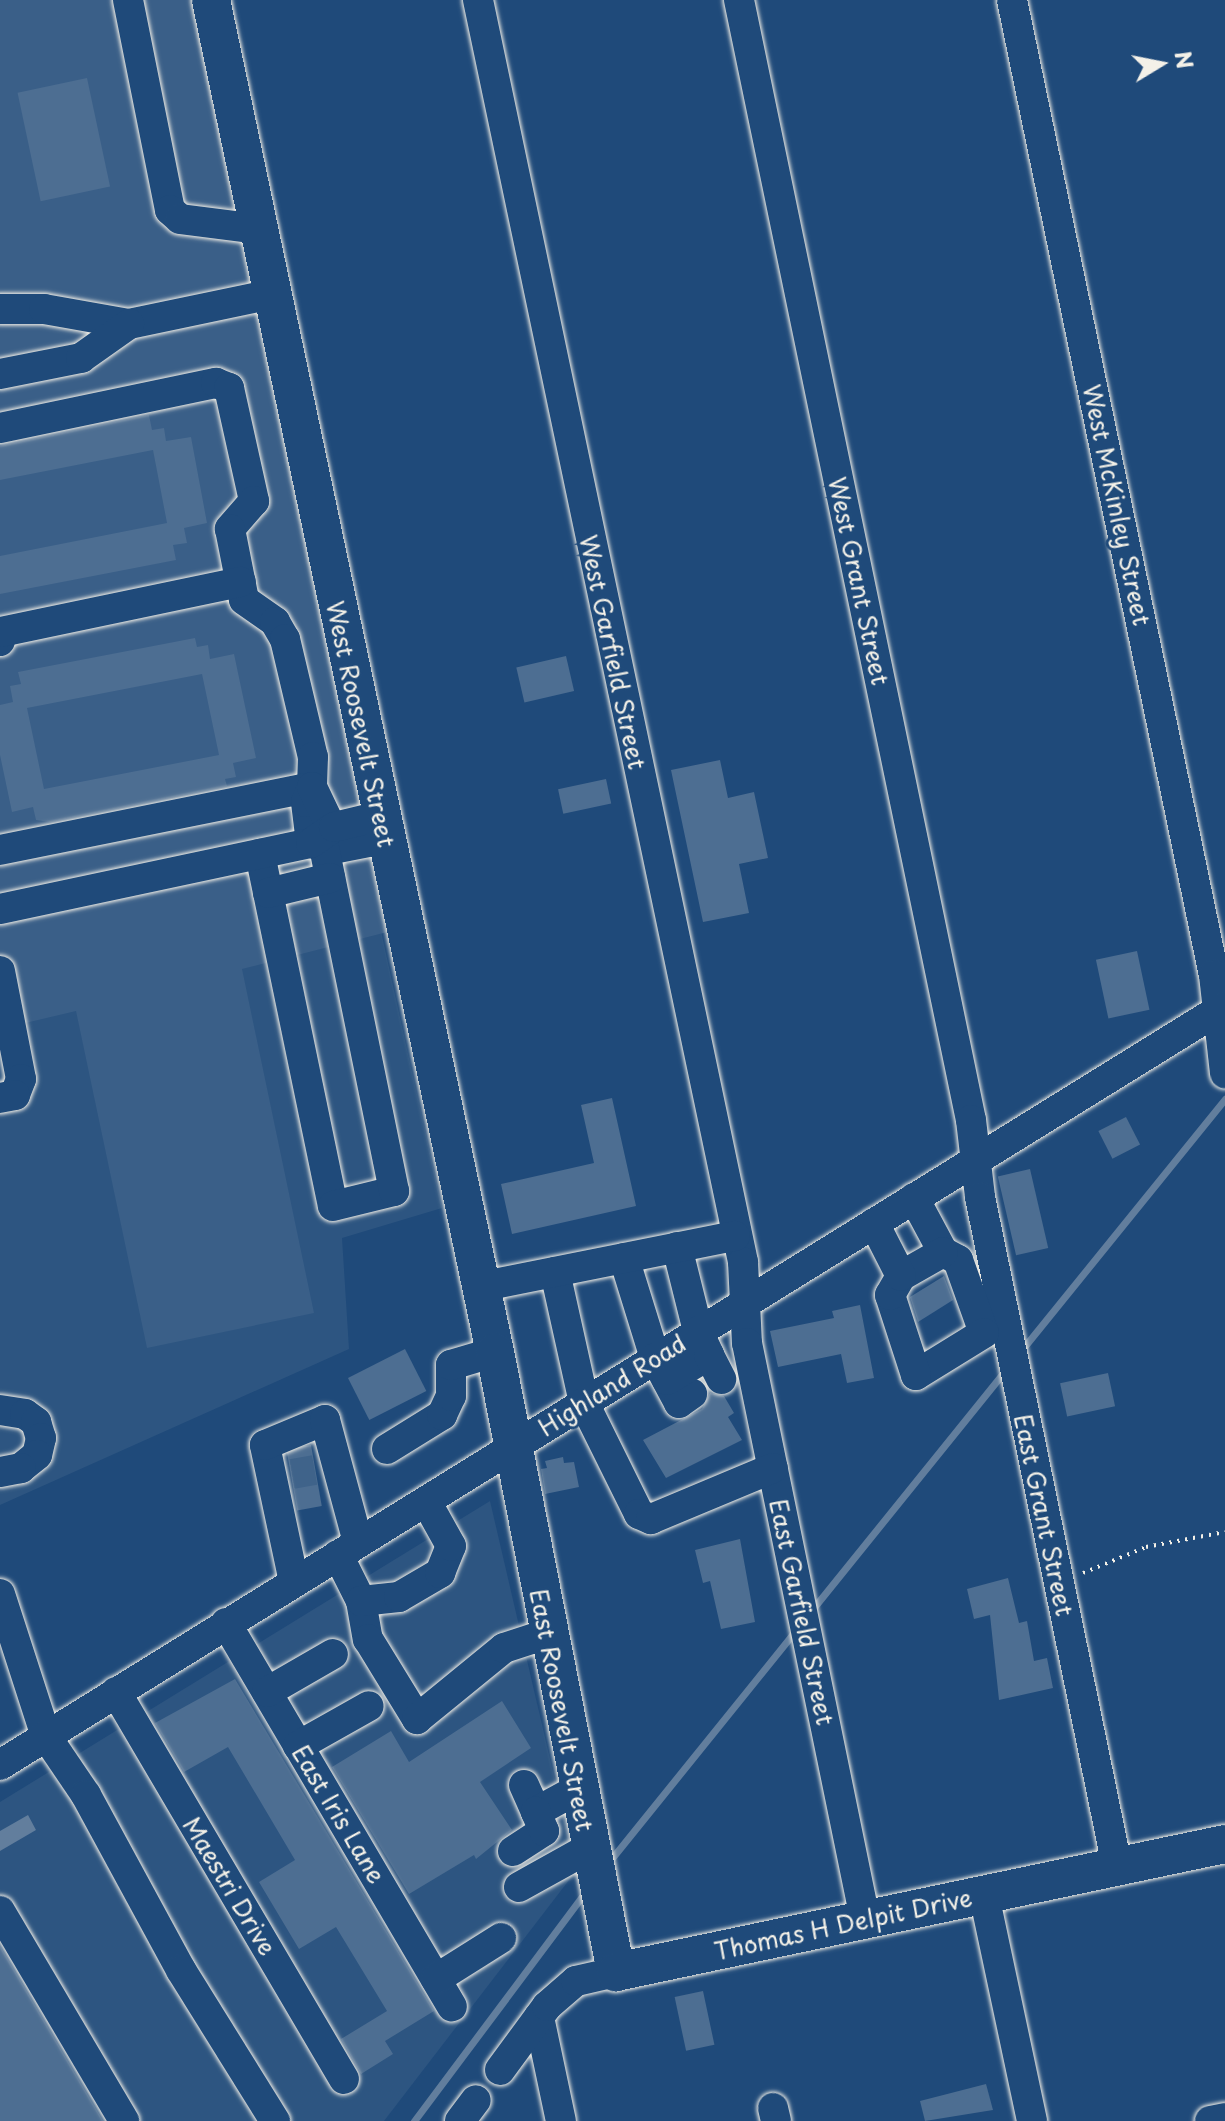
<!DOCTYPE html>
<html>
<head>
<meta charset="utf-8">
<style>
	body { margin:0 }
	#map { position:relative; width:1225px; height:2121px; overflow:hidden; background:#1f4a7a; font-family:"Playpen Sans",sans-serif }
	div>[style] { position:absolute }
	.built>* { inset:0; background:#2d5581 }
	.green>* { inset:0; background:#3a5f88 }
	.water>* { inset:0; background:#627e9d }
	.stream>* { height:7px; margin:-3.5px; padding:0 3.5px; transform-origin:3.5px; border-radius:3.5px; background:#627e9d }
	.building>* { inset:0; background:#4d6e92; transform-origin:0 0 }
	.minor-tunnel>* { height:30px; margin-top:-15px; transform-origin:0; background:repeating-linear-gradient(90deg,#3f638a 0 30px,transparent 0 45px) }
	.path>* { height:4px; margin-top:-2px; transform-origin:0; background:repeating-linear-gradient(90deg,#f4f1e8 0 2px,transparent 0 8px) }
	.roads { filter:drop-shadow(0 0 2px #f4f1e8) drop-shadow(0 0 2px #f4f1e8) }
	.minor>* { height:30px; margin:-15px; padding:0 15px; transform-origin:15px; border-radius:15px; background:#1f4a7a }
	.major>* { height:38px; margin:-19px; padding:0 19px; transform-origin:19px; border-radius:19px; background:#1f4a7a }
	span { translate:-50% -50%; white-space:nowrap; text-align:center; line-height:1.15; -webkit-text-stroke:6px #1f4a7a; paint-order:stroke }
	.street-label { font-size:24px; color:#f4f1e8 }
	.north { position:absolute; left:1121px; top:24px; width:80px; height:80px; -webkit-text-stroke:6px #1f4a7a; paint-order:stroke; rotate:80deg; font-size:22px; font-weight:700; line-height:32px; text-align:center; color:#f4f1e8 }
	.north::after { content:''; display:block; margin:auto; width:28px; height:36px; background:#f4f1e8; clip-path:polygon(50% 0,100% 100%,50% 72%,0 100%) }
</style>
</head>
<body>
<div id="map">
	<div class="built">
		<div style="clip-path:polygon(0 0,251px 341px,442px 1208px,342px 1238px,349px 1349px,0 1505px)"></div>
		<div style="clip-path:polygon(490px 1501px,576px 1871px,384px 2121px,0 2121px,0 1802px)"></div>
	</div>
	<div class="green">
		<div style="clip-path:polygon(0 0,212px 0,403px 928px,242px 969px,314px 1313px,147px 1348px,76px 1011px,0 1029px)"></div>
	</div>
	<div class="water">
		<div style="clip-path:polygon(28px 1815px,36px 1830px,0 1851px,0 1831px)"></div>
	</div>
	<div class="stream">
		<div style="left:1020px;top:1352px;width:326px;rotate:-51deg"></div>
		<div style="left:811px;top:1611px;width:312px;rotate:-51.1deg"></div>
		<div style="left:608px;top:1863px;width:299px;rotate:-51.1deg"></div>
		<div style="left:414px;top:2121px;width:287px;rotate:-53.2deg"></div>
	</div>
	<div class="building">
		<div style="left:87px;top:78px;width:111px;height:71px;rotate:78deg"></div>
		<div style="clip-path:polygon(149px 415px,152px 430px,164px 428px,166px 441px,191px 437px,207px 523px,184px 528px,187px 543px,173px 545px,176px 560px,0 594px,0 556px,167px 523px,153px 450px,0 480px,0 446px)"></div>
		<div style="clip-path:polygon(evenodd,195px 638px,197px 647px,208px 645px,210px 659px,234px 654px,256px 758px,233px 763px,236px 777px,225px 779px,227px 786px,50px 822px,36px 820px,33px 807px,12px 812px,0 755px,0 705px,13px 702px,10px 686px,21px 684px,18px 672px,195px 638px,202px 674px,219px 755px,44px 789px,27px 708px,202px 674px)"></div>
		<div style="left:566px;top:656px;width:36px;height:51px;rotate:77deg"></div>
		<div style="clip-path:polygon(720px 760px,728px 798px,754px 792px,768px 858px,739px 864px,749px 913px,703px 922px,671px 770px)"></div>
		<div style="left:606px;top:779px;width:25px;height:49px;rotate:78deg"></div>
		<div style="left:1137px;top:951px;width:60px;height:42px;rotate:78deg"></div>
		<div style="clip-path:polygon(612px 1098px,636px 1206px,512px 1234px,501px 1184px,594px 1163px,581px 1105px)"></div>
		<div style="left:1126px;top:1117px;width:31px;height:31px;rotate:63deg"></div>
		<div style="left:1030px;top:1169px;width:81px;height:33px;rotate:77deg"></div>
		<div style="clip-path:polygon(944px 1276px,953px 1300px,918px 1322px,910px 1297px)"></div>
		<div style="clip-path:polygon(860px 1305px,874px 1378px,847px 1383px,841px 1354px,778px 1367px,770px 1331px,834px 1318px,832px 1311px)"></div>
		<div style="left:405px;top:1349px;width:47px;height:64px;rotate:63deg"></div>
		<div style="left:1108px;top:1373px;width:34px;height:49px;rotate:78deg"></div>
		<div style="clip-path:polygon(710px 1393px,724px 1396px,734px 1413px,728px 1417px,742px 1440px,666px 1478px,643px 1440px,702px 1409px)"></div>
		<div style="left:311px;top:1445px;width:62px;height:25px;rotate:80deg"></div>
		<div style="clip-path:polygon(563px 1457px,564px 1463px,574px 1462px,579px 1487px,545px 1494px,541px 1469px,547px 1468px,545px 1461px)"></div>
		<div style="clip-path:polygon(740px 1539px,755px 1622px,721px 1629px,710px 1581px,703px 1583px,695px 1550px)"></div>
		<div style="clip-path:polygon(1008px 1578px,1019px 1623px,1027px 1621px,1034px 1661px,1047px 1658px,1053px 1688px,999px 1700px,990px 1615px,974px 1619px,967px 1589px)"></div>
		<div style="clip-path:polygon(235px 1679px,434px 2011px,385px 2041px,393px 2054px,361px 2074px,341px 2039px,387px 2011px,336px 1927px,299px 1949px,259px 1882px,295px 1860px,228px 1747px,184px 1772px,155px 1723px)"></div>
		<div style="clip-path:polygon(502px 1701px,531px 1748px,480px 1782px,512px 1830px,476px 1859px,474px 1855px,409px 1894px,332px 1767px,391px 1731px,409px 1762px)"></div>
		<div style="clip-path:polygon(0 1946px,103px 2121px,0 2121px)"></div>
		<div style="left:703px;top:1991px;width:55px;height:29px;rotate:78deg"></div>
		<div style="clip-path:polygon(986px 2084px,993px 2110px,925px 2121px,920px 2101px)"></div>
	</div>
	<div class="minor-tunnel">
		<div style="left:292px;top:1474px;width:23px;rotate:-10deg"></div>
	</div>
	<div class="path">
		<div style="left:1083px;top:1573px;width:68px;rotate:-22.4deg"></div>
		<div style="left:1146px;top:1547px;width:80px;rotate:-10.8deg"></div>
	</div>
	<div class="roads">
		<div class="minor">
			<div style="left:128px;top:0;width:214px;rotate:78.7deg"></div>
			<div style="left:170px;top:210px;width:13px;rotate:42deg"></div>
			<div style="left:180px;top:219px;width:79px;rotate:7.3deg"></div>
			<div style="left:478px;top:0;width:1290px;rotate:78.14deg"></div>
			<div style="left:743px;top:1262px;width:81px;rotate:87.2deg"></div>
			<div style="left:747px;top:1343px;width:588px;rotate:78.42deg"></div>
			<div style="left:739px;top:0;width:1144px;rotate:78.3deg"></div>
			<div style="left:971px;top:1120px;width:78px;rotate:83.3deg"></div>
			<div style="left:980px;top:1197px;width:683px;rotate:78.43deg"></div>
			<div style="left:1012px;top:0;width:996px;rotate:78.3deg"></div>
			<div style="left:1214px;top:975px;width:99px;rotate:83.6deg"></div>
			<div style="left:0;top:309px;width:44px"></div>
			<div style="left:44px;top:309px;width:86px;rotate:10deg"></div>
			<div style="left:129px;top:324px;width:146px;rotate:-11.8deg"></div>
			<div style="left:0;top:374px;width:83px;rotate:-11.2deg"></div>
			<div style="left:81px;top:358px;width:59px;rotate:-35.3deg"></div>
			<div style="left:0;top:428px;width:221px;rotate:-11.8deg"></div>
			<div style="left:216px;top:383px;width:14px;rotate:21deg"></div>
			<div style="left:229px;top:388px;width:116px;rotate:77.5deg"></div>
			<div style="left:254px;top:501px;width:37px;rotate:131deg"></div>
			<div style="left:230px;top:529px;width:72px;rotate:78.8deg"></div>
			<div style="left:244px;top:600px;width:38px;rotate:35deg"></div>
			<div style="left:275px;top:622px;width:20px;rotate:60deg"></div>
			<div style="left:285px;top:639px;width:121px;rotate:76.7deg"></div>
			<div style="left:313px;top:757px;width:30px;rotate:92deg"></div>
			<div style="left:312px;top:787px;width:318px;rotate:168.6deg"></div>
			<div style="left:0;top:641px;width:9px;rotate:-84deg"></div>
			<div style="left:1px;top:632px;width:245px;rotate:-11.8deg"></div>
			<div style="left:311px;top:843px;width:41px;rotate:-97deg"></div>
			<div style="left:306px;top:802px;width:16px;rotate:-68deg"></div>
			<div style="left:312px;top:787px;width:47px;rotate:64.5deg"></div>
			<div style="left:311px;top:843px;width:23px;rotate:15deg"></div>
			<div style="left:333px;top:849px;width:52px;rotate:-11.1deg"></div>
			<div style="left:260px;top:854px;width:359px;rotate:78.3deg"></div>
			<div style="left:333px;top:1206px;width:63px;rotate:-13.8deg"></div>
			<div style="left:394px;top:1191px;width:352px;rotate:-101.5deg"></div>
			<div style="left:268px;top:893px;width:64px;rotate:-13.6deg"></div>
			<div style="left:0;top:909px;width:318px;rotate:-12deg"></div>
			<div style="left:311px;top:843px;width:28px;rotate:-35deg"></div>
			<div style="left:334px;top:827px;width:47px;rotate:-13.4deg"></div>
			<div style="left:0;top:971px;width:110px;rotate:79deg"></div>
			<div style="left:21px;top:1079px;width:17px;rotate:111deg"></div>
			<div style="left:15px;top:1095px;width:15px;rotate:169deg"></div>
			<div style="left:914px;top:1198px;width:61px;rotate:61.8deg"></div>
			<div style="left:943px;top:1252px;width:17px;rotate:28deg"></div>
			<div style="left:958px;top:1260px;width:77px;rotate:70.4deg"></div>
			<div style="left:984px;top:1333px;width:80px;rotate:148.3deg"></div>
			<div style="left:916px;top:1375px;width:84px;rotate:-108deg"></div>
			<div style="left:890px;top:1295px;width:22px;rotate:-60deg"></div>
			<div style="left:901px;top:1276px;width:48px;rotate:-29.7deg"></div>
			<div style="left:874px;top:1223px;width:59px;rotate:63deg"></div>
			<div style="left:677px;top:1247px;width:87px;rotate:76deg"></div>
			<div style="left:698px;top:1331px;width:26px;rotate:65deg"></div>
			<div style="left:624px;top:1258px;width:105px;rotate:72.8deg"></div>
			<div style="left:655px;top:1358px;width:51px;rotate:61.9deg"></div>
			<div style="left:679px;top:1403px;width:16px;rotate:-35deg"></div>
			<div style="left:555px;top:1272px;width:134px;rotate:77.5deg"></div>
			<div style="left:584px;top:1403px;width:124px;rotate:63.6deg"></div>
			<div style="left:639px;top:1514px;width:13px;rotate:23deg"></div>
			<div style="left:651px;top:1519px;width:132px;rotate:-22.7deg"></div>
			<div style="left:479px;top:1287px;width:261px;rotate:-11.3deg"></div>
			<div style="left:667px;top:1380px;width:49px;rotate:-30.8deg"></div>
			<div style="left:709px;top:1355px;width:27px;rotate:63deg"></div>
			<div style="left:0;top:1410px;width:25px;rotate:9deg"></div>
			<div style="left:25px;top:1414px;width:14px;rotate:36deg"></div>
			<div style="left:36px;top:1422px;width:17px;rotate:73deg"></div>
			<div style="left:41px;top:1438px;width:17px;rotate:103deg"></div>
			<div style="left:37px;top:1455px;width:21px;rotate:141deg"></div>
			<div style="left:21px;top:1468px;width:21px;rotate:169deg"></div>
			<div style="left:387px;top:1449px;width:65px;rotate:-31.7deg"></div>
			<div style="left:442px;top:1415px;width:21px;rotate:-65deg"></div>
			<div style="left:451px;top:1396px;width:31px;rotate:-90deg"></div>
			<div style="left:451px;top:1365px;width:46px;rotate:-16.5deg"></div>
			<div style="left:338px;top:1555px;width:51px;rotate:63.4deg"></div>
			<div style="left:361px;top:1601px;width:39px;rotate:80deg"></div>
			<div style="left:368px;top:1639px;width:94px;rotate:58.5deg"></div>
			<div style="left:417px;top:1719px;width:112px;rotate:-39.2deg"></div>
			<div style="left:504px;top:1648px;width:45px;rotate:-18deg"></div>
			<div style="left:294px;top:1582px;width:140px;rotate:-102deg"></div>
			<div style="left:265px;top:1445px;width:65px;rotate:-22.6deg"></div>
			<div style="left:325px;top:1420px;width:126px;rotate:74.9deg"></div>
			<div style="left:0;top:1594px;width:149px;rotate:72.1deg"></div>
			<div style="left:46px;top:1736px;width:71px;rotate:55.9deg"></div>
			<div style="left:86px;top:1795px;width:199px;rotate:61.5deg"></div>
			<div style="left:181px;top:1970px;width:178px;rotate:58.1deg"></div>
			<div style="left:361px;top:1601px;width:38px;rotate:-6deg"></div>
			<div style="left:399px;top:1597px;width:48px;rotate:-30.3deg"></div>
			<div style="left:440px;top:1573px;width:29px;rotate:-68deg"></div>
			<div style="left:451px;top:1546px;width:51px;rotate:-119.1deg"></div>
			<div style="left:226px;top:1623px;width:445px;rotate:59.5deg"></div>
			<div style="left:116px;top:1692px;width:449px;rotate:59.5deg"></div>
			<div style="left:267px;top:1692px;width:76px;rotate:-29.9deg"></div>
			<div style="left:298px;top:1746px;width:81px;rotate:-29.4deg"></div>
			<div style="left:0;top:1765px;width:1441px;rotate:-31.78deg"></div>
			<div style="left:524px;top:1785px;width:30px;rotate:66deg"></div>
			<div style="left:536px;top:1812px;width:48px;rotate:-28.7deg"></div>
			<div style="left:513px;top:1851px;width:37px;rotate:-33deg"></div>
			<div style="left:544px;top:1831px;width:21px;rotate:-113deg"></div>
			<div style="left:519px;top:1887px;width:80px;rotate:-29.1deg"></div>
			<div style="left:984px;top:1895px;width:231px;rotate:78deg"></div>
			<div style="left:0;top:1911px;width:244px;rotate:59.4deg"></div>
			<div style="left:436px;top:1979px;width:77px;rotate:-32.2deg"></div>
			<div style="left:539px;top:2017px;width:106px;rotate:78.1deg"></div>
			<div style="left:500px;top:2070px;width:79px;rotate:-53.7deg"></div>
			<div style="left:547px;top:2006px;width:38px;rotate:-41deg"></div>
			<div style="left:576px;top:1981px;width:41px;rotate:-12.7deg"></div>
			<div style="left:773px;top:2108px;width:13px;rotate:77deg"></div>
			<div style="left:460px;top:2121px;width:26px;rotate:-53deg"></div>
			<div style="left:1210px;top:2121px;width:15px;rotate:-11deg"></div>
		</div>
		<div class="major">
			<div style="left:211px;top:0;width:1382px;rotate:78.14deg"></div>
			<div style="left:495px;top:1352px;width:632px;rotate:78.96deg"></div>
			<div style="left:616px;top:1972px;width:622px;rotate:-11.87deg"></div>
		</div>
	</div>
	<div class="street-label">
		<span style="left:1117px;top:505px;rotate:78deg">West McKinley Street</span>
		<span style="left:859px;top:581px;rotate:78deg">West Grant Street</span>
		<span style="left:613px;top:652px;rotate:78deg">West Garfield Street</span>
		<span style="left:361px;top:724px;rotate:78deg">West Roosevelt Street</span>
		<span style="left:612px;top:1385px;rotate:-32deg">Highland Road</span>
		<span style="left:1044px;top:1515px;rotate:78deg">East Grant Street</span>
		<span style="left:802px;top:1612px;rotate:78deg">East Garfield Street</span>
		<span style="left:562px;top:1710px;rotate:79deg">East Roosevelt Street</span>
		<span style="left:339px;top:1814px;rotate:59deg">East Iris Lane</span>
		<span style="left:230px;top:1886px;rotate:59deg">Maestri Drive</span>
		<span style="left:843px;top:1924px;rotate:-12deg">Thomas H Delpit Drive</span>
	</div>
	<div class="north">N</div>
</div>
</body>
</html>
